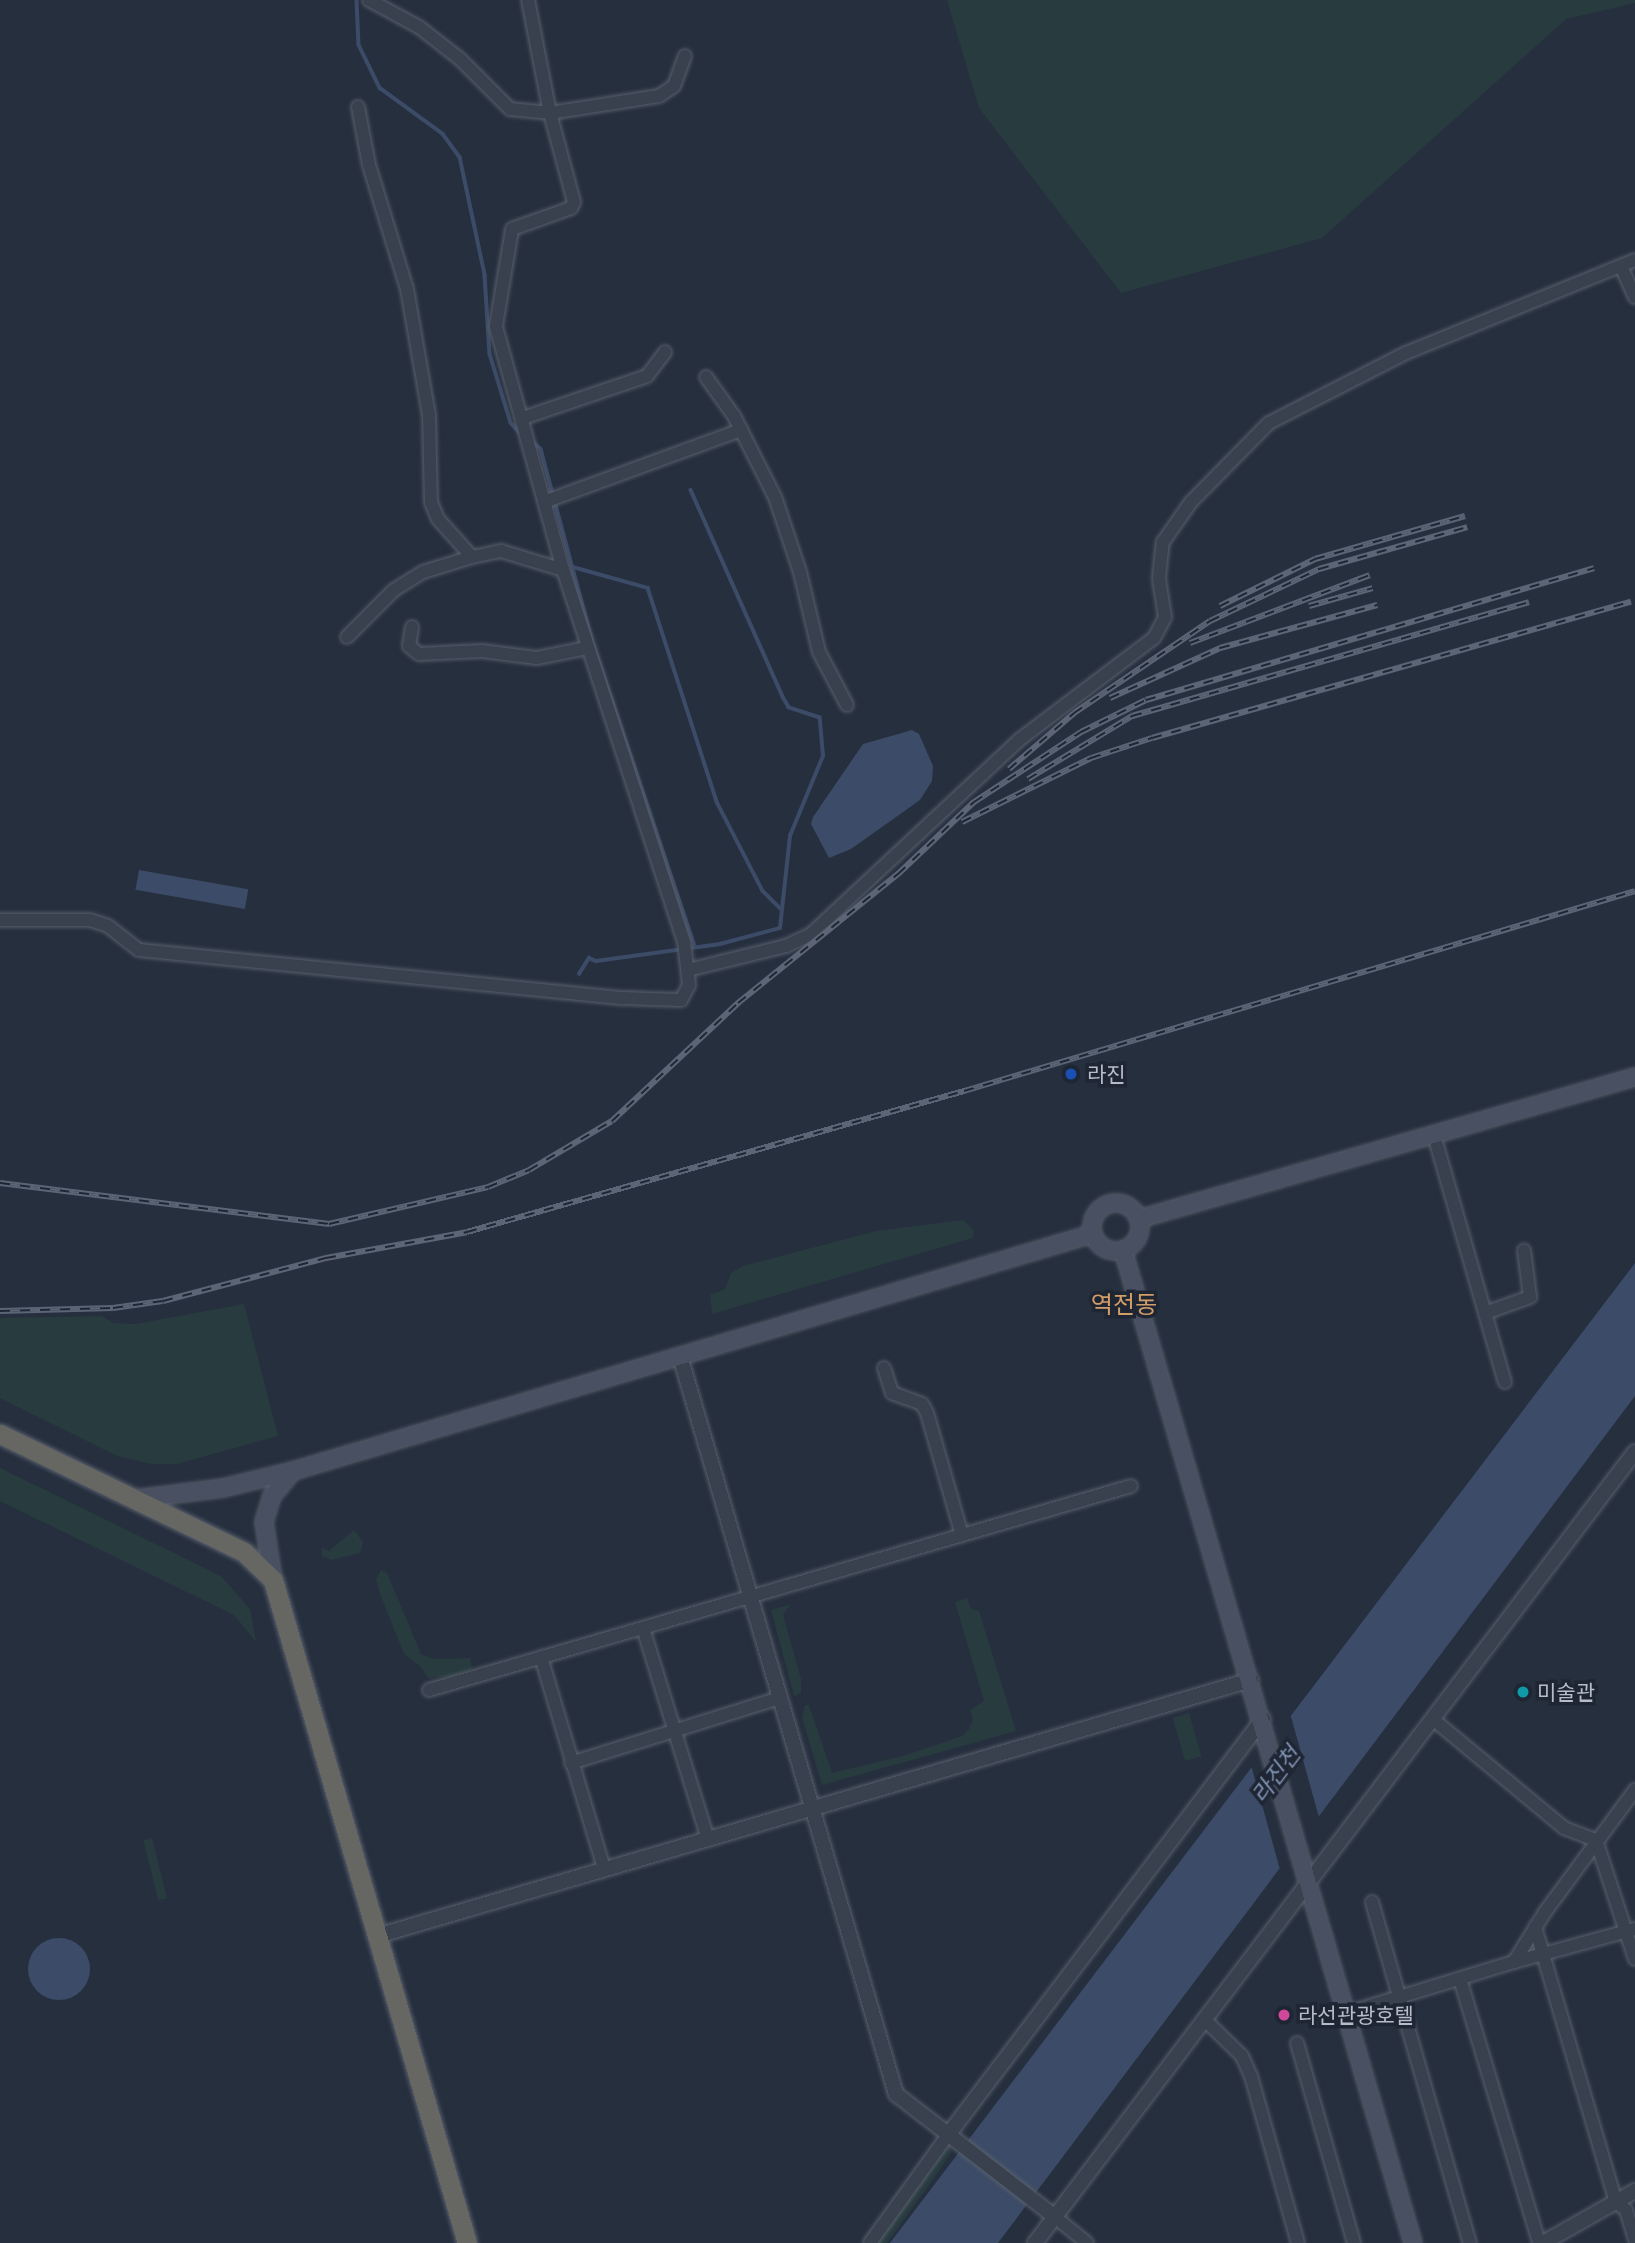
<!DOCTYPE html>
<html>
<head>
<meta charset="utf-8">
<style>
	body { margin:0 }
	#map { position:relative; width:1635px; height:2243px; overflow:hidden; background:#262f3e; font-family:"Asap Condensed","Noto Sans KR",sans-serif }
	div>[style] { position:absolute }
	.green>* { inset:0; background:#283b3f; transform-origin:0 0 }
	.water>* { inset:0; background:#3c4b67; transform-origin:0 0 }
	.round { border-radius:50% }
	.pier>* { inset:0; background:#262f3e }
	.stream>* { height:3.5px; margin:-1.75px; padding:0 1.75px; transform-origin:1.75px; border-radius:1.75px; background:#3c4b67 }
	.roads { filter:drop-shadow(0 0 2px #585f6c) drop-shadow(0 0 2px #585f6c) }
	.minor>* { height:12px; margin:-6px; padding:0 6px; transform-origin:6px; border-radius:6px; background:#3a414e }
	.tertiary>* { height:14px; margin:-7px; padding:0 7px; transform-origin:7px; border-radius:7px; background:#3a414e }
	.secondary>* { height:16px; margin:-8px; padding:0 8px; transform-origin:8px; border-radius:8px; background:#485061 }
	.secondary>.ring { margin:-8px; padding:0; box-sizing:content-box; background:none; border:16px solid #485061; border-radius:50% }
	.trunk>* { height:19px; margin:-9.5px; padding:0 9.5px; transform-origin:9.5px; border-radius:9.5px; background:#666662 }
	.rail>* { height:6px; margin-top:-3px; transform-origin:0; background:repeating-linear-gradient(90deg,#1f2633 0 10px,#5c6575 0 20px); box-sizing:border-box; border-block:2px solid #5c6575 }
	.dots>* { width:19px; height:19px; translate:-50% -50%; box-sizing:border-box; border:4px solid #1f2633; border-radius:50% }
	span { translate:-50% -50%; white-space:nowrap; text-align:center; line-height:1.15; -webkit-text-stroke:7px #1f2633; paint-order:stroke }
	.poi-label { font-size:21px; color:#b6bcc9 }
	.left { translate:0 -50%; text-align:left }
	.water-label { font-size:23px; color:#7f90b0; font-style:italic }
	.quarter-label { font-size:24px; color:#d19d69 }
</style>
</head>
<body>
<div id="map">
	<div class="green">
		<div style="clip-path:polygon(947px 0,1635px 0,1635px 3px,1566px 19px,1322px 238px,1121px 293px,979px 108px)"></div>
		<div style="clip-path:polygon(963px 1220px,974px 1230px,973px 1238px,712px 1314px,710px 1295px,725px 1289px,731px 1273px,743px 1266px,876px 1231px)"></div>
		<div style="clip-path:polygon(244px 1304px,278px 1436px,177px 1464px,151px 1464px,117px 1456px,0 1398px,0 1318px,102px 1316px,113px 1323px,135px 1324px)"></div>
		<div style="clip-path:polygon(0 1468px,221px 1576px,250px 1609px,256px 1642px,234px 1615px,0 1501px)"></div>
		<div style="clip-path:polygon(354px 1530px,363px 1542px,360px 1553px,331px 1560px,322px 1556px,322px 1548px,329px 1551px)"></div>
		<div style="clip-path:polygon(381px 1570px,387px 1573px,421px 1654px,434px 1659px,470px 1658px,472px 1669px,454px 1676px,428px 1678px,421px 1667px,404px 1654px,380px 1594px,376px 1579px)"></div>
		<div style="clip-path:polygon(967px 1598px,971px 1609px,979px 1611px,1016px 1731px,822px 1785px,802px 1718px,805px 1705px,809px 1705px,832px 1773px,906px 1755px,962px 1736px,969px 1729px,973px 1720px,970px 1710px,984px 1701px,955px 1602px)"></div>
		<div style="clip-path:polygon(791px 1604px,783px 1615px,801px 1679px,801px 1693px,794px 1696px,771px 1610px)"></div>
		<div style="left:1189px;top:1713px;width:45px;height:17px;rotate:74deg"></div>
		<div style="left:152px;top:1838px;width:62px;height:9px;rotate:76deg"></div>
		<div style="clip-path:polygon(949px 2145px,952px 2151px,940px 2170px,887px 2243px,876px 2243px)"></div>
	</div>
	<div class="water">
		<div style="clip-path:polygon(912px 730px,919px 734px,933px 766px,932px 781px,920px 800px,851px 849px,829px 858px,811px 824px,813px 817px,863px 744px)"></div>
		<div style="left:139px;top:870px;width:111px;height:20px;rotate:10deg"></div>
		<div style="clip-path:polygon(1635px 1263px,1635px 1396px,998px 2243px,890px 2243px)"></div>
		<div class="round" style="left:28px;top:1938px;width:62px;height:62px"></div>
	</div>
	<div class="pier">
		<div style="clip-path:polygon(1290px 1713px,1320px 1821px,1281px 1873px,1251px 1765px)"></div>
	</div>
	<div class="stream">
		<div style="left:357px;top:0;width:45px;rotate:87.5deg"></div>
		<div style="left:359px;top:45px;width:48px;rotate:64deg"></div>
		<div style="left:380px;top:88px;width:78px;rotate:36.1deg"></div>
		<div style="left:443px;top:134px;width:29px;rotate:54deg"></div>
		<div style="left:460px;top:157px;width:121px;rotate:78deg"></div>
		<div style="left:485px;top:275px;width:79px;rotate:86.4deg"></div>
		<div style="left:490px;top:354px;width:72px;rotate:73.1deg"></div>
		<div style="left:511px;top:423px;width:13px;rotate:48deg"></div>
		<div style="left:532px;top:441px;width:12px;rotate:42deg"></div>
		<div style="left:541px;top:449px;width:198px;rotate:75deg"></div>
		<div style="left:592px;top:640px;width:323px;rotate:71.4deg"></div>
		<div style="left:573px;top:567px;width:78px;rotate:15.6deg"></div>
		<div style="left:648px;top:588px;width:225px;rotate:72.1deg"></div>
		<div style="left:717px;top:802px;width:100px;rotate:62.7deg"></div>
		<div style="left:763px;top:891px;width:25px;rotate:45deg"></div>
		<div style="left:579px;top:974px;width:19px;rotate:-58deg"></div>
		<div style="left:589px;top:958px;width:8px;rotate:23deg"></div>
		<div style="left:596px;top:961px;width:125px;rotate:-7.8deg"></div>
		<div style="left:720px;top:944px;width:62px;rotate:-14.9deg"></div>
		<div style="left:780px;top:928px;width:93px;rotate:-83.8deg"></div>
		<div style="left:790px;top:836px;width:87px;rotate:-67.6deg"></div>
		<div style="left:823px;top:756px;width:38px;rotate:-95deg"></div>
		<div style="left:820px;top:718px;width:33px;rotate:-162deg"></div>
		<div style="left:789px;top:708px;width:12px;rotate:-121deg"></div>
		<div style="left:783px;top:698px;width:227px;rotate:-114deg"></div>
	</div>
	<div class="roads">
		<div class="minor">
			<div style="left:369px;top:0;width:57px;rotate:28.4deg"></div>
			<div style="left:419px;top:27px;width:52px;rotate:38deg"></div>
			<div style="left:460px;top:59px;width:71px;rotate:45deg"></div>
			<div style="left:510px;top:109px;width:40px;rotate:5.7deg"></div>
			<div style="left:550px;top:113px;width:110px;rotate:-8.9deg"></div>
			<div style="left:659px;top:96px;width:18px;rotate:-34deg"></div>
			<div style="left:674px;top:86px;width:32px;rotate:-70deg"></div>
			<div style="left:358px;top:107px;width:59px;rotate:79.3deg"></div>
			<div style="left:369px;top:165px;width:130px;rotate:73deg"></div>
			<div style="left:407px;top:289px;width:128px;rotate:80.1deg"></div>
			<div style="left:429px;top:415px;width:87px;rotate:88.7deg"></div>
			<div style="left:431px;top:502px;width:18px;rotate:68deg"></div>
			<div style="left:438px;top:519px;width:51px;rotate:48.2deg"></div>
			<div style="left:472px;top:557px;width:30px;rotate:-12deg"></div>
			<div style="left:501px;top:551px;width:65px;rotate:17deg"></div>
			<div style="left:1621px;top:266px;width:34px;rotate:66deg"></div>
			<div style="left:706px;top:377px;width:48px;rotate:54.3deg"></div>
			<div style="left:734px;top:416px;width:91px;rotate:63.2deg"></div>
			<div style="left:775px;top:497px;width:79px;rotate:71.6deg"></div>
			<div style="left:800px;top:572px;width:82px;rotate:76.6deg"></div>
			<div style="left:819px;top:652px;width:60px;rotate:62.2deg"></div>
			<div style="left:523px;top:418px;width:131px;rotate:-18.7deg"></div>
			<div style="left:647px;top:376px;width:30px;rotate:-53deg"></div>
			<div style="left:544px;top:502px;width:210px;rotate:-20.1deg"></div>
			<div style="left:412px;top:627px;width:19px;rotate:99deg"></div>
			<div style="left:409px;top:646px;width:13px;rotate:39deg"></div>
			<div style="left:419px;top:654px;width:63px;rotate:-2.7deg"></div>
			<div style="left:482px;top:651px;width:55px;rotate:7.3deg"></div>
			<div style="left:537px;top:658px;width:51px;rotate:-11.3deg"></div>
			<div style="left:347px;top:637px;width:66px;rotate:-45deg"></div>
			<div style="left:394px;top:590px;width:34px;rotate:-32deg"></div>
			<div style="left:423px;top:572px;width:51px;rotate:-17deg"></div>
			<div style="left:0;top:920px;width:90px"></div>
			<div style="left:90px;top:920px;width:19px;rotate:18deg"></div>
			<div style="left:108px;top:926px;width:39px;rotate:38deg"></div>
			<div style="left:139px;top:950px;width:486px;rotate:5.7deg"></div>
			<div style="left:623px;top:998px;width:58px;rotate:2deg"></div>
			<div style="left:681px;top:1000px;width:17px;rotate:-62deg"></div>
			<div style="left:689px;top:985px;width:43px;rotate:-96.6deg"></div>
			<div style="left:684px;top:942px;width:391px;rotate:-108deg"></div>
			<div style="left:563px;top:570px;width:253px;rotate:-105.4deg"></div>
			<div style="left:496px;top:326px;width:98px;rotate:-80.6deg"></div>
			<div style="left:512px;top:229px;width:63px;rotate:-19.6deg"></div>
			<div style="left:571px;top:208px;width:7px;rotate:-63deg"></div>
			<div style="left:574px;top:202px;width:92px;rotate:-105.1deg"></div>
			<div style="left:550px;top:113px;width:115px;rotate:-101deg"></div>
			<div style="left:688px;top:970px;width:101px;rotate:-13.8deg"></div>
			<div style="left:786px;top:946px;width:26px;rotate:-25deg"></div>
			<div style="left:810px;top:935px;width:286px;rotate:-43deg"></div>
			<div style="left:1019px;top:740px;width:169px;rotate:-37.1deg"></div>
			<div style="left:1154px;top:638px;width:24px;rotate:-62deg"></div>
			<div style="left:1165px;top:617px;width:39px;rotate:-99deg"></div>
			<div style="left:1159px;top:578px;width:36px;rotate:-84deg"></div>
			<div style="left:1163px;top:542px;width:49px;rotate:-55deg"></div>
			<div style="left:1191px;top:502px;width:111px;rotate:-45.4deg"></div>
			<div style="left:1269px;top:423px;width:154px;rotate:-27.1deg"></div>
			<div style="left:1406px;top:353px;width:247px;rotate:-22.1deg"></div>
			<div style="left:1434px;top:1135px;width:257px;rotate:74deg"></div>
			<div style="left:1485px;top:1313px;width:48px;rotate:-19.6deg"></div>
			<div style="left:1530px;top:1297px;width:47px;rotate:-97.3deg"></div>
			<div style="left:884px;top:1368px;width:26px;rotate:72deg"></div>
			<div style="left:892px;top:1393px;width:32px;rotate:20deg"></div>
			<div style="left:922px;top:1404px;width:10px;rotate:61deg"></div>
			<div style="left:927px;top:1413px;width:127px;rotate:74deg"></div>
			<div style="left:643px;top:1628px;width:221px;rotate:72.9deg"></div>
			<div style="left:541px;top:1657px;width:221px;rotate:73.4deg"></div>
			<div style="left:429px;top:1690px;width:731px;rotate:-16.2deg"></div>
			<div style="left:1434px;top:1720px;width:169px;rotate:39.7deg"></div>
			<div style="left:1564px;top:1828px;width:34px;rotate:21deg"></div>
			<div style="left:1596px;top:1840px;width:125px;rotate:71.9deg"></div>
			<div style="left:571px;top:1763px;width:219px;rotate:-17.3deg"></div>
			<div style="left:1372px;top:1902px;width:355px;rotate:74deg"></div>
			<div style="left:1535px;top:1927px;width:287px;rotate:73.6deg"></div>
			<div style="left:1616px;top:2202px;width:13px;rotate:39deg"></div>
			<div style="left:1626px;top:2210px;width:30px;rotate:73deg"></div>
			<div style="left:1514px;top:1962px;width:125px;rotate:-15.3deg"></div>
			<div style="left:1460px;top:1979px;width:276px;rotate:73.3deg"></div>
			<div style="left:1347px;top:2013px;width:175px;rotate:-17deg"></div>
			<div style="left:1514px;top:1962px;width:59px;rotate:-58.2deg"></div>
			<div style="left:1545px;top:1912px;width:152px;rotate:-53.6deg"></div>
			<div style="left:1204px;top:2019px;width:53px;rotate:44.2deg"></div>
			<div style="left:1242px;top:2056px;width:22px;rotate:66deg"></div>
			<div style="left:1251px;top:2076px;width:173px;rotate:74.3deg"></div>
			<div style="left:1297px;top:2043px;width:208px;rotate:74.1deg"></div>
			<div style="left:1055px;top:2217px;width:41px;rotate:39.1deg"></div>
			<div style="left:870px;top:2243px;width:133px;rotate:-54.2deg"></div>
		</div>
		<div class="tertiary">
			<div style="left:680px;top:1356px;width:769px;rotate:73.69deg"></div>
			<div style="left:896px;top:2094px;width:201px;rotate:37.7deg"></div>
			<div style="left:377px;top:1936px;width:911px;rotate:-16.33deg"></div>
			<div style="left:948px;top:2135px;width:522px;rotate:-52.87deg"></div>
			<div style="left:1035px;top:2243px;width:993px;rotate:-52.82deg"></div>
			<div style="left:1543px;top:2243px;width:106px;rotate:-29.5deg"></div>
		</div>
		<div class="secondary">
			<div class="ring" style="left:1092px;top:1203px;width:32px;height:32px"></div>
			<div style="left:1139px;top:1219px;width:516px;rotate:-15.98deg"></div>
			<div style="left:1123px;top:1250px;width:1034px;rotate:73.72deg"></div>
			<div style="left:136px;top:1499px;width:88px;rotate:-7.2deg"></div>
			<div style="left:223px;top:1488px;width:72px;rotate:-13.7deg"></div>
			<div style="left:293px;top:1471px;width:833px;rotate:-16.52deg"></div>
			<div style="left:273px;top:1580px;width:59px;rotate:-98.8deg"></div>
			<div style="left:264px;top:1522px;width:27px;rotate:-73deg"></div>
			<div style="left:272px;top:1496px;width:33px;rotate:-50deg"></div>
		</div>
		<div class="trunk">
			<div style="left:0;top:1434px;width:271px;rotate:25.8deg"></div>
			<div style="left:244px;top:1552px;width:40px;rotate:44deg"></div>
			<div style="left:273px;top:1580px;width:691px;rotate:73.69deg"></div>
		</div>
	</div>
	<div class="rail">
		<div style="left:1220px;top:606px;width:106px;rotate:-26.3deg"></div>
		<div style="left:1315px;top:559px;width:156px;rotate:-16deg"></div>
		<div style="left:1309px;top:606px;width:66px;rotate:-15.7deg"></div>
		<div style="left:1190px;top:643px;width:192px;rotate:-20.7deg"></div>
		<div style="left:1110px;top:698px;width:121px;rotate:-24.4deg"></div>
		<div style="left:1220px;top:648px;width:163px;rotate:-15.3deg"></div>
		<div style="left:1009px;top:769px;width:86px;rotate:-40.7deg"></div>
		<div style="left:1074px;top:713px;width:164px;rotate:-34.1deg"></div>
		<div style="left:1210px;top:621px;width:121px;rotate:-25.5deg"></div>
		<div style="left:1319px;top:569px;width:154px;rotate:-15.8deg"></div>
		<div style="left:1028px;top:779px;width:122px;rotate:-31.2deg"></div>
		<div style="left:1132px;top:716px;width:413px;rotate:-16deg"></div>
		<div style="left:962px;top:822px;width:144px;rotate:-26.4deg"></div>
		<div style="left:1091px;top:758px;width:64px;rotate:-18.2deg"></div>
		<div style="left:1152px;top:738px;width:498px;rotate:-15.9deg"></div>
		<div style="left:0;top:1183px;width:332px;rotate:7.1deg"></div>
		<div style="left:329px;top:1224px;width:163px;rotate:-13.1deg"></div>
		<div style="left:488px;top:1187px;width:44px;rotate:-22.5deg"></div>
		<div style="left:529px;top:1170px;width:96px;rotate:-30.6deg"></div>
		<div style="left:612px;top:1121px;width:173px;rotate:-43.1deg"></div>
		<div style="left:738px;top:1003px;width:206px;rotate:-38.9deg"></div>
		<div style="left:898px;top:874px;width:105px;rotate:-43.5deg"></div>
		<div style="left:974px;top:802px;width:128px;rotate:-33.2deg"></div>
		<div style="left:1081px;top:732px;width:72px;rotate:-26.2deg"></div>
		<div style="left:1146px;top:700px;width:467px;rotate:-16.4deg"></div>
		<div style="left:0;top:1311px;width:113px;rotate:-1.5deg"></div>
		<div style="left:113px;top:1308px;width:50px;rotate:-8deg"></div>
		<div style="left:163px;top:1301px;width:169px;rotate:-14.8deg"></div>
		<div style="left:326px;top:1258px;width:143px;rotate:-10.4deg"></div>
		<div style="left:467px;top:1232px;width:517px;rotate:-15.84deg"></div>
		<div style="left:964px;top:1091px;width:700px;rotate:-16.6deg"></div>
	</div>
	<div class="dots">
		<div style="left:1071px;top:1074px;background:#1a4fb4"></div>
		<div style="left:1523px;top:1692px;background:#0f9aa8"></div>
		<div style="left:1284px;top:2015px;background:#d1479c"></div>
	</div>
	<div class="poi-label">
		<span class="left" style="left:1087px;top:1074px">라진</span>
		<span class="left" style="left:1537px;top:1692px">미술관</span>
		<span class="left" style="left:1298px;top:2015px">라선관광호텔</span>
	</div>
	<div class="water-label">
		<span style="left:1276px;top:1775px;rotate:-53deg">라진천</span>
	</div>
	<div class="quarter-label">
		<span style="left:1124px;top:1305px">역전동</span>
	</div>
</div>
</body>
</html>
